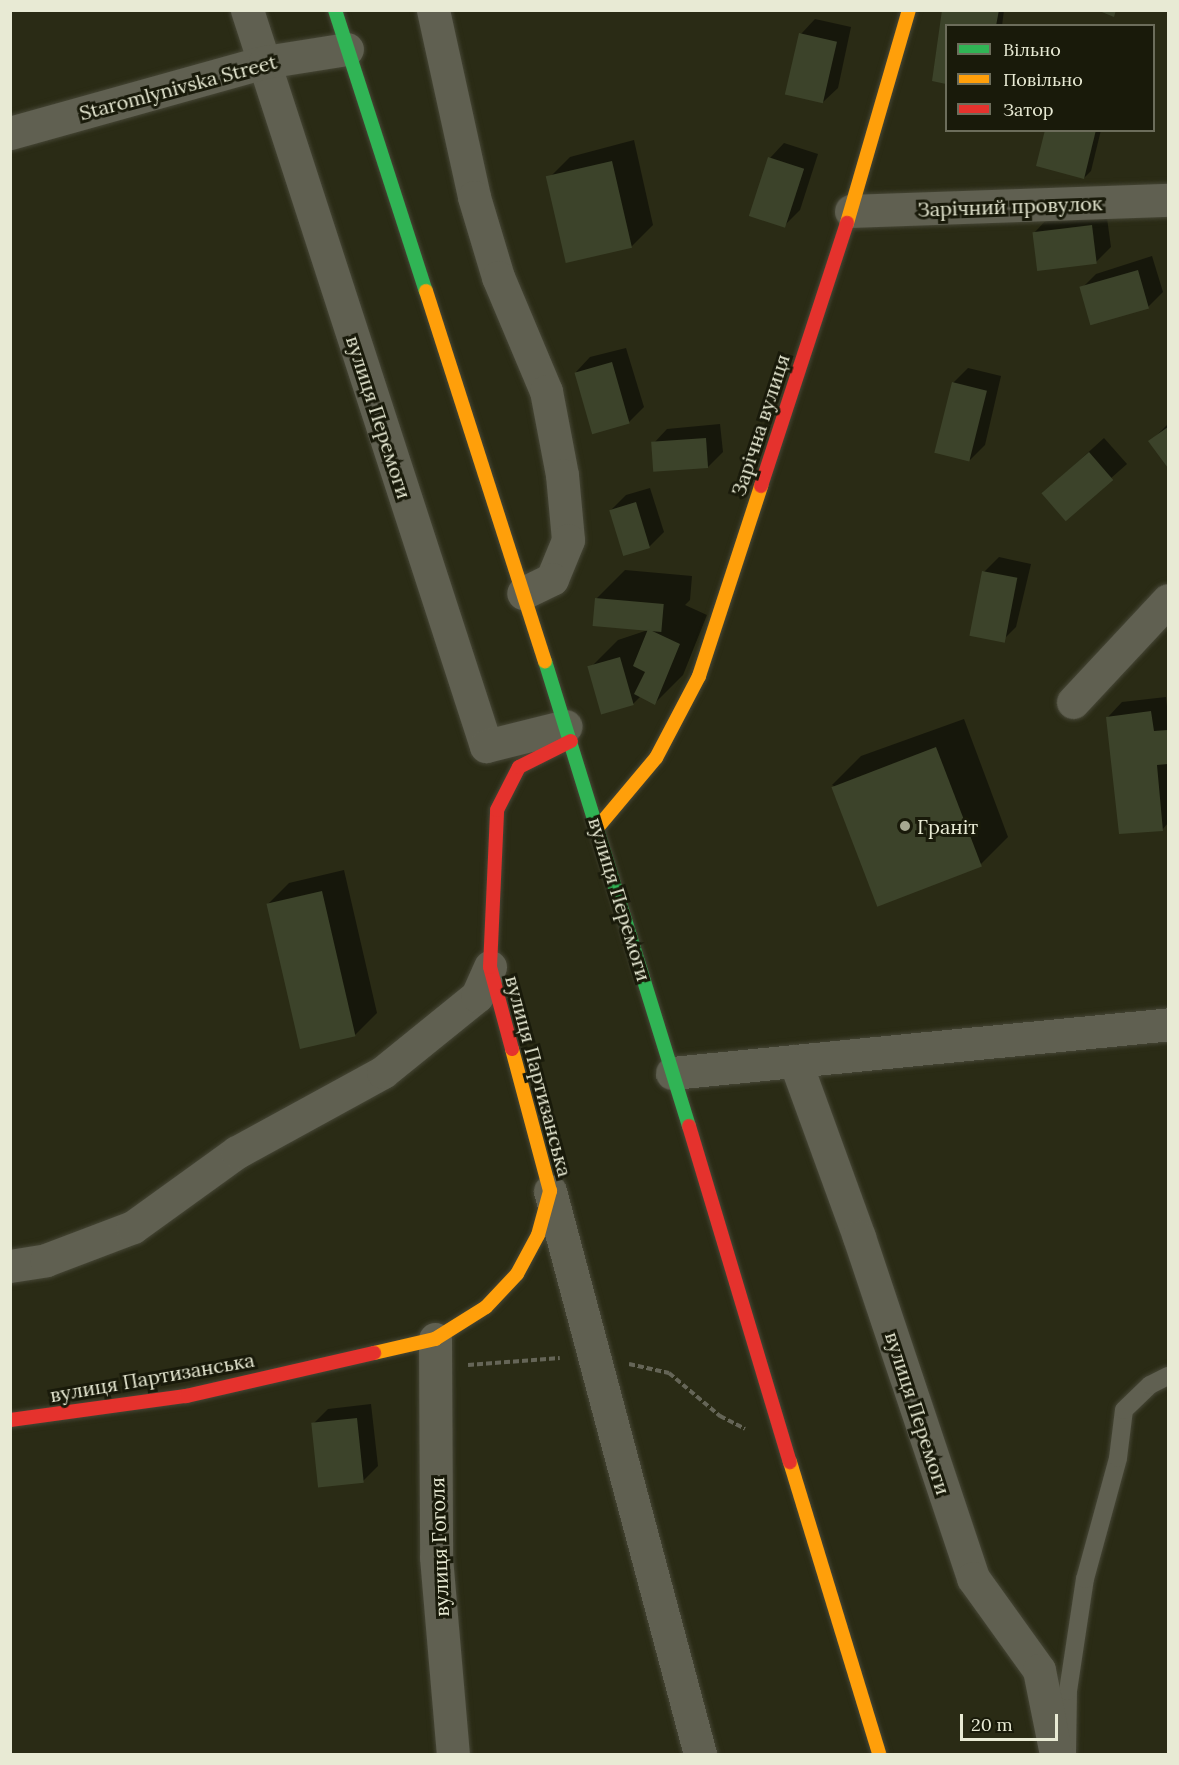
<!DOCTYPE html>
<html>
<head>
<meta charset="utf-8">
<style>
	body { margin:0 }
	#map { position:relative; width:1179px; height:1765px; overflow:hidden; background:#2a2b15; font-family:Lora,serif }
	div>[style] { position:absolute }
	.shadow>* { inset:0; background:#0007 }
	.building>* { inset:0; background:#3c432a; transform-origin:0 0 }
	.path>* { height:4px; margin-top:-2px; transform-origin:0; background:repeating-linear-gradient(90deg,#656557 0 6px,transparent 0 9px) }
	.roads { filter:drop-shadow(0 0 2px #464636) drop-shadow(0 0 2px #464636) }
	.lane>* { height:18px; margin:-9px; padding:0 9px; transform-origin:9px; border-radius:9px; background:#606051 }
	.street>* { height:33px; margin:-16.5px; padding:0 16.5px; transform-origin:16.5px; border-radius:16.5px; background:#606051 }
	.fast>* { height:14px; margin:-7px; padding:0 7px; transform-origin:7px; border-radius:7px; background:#30b455 }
	.slow>* { height:14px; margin:-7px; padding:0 7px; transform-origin:7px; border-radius:7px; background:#ff9f0a }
	.jam>* { height:14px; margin:-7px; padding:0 7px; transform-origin:7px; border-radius:7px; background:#e5322d }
	.dots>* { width:16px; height:16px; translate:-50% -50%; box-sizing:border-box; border:3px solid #191a0a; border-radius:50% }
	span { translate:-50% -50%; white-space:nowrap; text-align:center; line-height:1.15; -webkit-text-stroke:6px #191a0a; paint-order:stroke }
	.street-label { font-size:20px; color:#e8ead4 }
	.poi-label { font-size:20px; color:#e8ead4 }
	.left { translate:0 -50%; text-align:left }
	.frame { position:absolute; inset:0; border:12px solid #e8ead4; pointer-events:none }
	.legend { position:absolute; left:945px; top:24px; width:210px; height:108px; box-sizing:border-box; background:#191a0a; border:2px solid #6c6d5b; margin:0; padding:8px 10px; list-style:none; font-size:18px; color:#e8ead4 }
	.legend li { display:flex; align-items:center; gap:12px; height:30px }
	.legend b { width:30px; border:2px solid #6c6d5b }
	.scale { position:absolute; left:960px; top:1714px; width:98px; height:27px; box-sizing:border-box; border:3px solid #e8ead4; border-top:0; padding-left:8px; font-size:18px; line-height:21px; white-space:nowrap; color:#e8ead4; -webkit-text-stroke:4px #191a0a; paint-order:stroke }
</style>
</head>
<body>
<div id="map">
	<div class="shadow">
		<div style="clip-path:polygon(944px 10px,1004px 10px,1002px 26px,946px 26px,946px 82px,934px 80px)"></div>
		<div style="clip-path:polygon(815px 19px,851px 27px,838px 88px,823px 102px,801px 34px)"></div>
		<div style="clip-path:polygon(1046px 130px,1101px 130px,1091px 171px,1084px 178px)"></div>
		<div style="clip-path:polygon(634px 140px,653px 225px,631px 247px,548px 179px,570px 157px)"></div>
		<div style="clip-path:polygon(784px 143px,818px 154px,800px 210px,785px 225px,770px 158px)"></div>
		<div style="clip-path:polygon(1106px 211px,1111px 247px,1096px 262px,1034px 233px,1048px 218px)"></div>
		<div style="clip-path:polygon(1152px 256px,1163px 292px,1148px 307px,1081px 289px,1096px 274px)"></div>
		<div style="clip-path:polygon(626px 348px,644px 407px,629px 422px,576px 372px,590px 357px)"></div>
		<div style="clip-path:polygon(968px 368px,1001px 376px,985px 445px,970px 460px,953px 383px)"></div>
		<div style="clip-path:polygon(720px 424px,723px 452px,708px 467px,653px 444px,667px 429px)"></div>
		<div style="clip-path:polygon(1168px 424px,1168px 466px,1150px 442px)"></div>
		<div style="clip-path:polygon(1104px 438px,1127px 464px,1066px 518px,1059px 479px)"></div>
		<div style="clip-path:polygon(650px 488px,664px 532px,649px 547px,611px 510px,626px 495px)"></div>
		<div style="clip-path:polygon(999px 557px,1031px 564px,1016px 627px,1001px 642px,984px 572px)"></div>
		<div style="clip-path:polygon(625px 570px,692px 576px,690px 600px,685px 605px,707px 615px,683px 675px,655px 703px,641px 696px,633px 704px,590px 668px,618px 640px,654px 628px,596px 599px)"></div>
		<div style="clip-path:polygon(1166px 697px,1168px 716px,1168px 823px,1162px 830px,1108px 717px,1122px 702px)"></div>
		<div style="clip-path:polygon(964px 719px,1008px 837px,980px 865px,832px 785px,861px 756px)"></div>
		<div style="clip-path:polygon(344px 870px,377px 1013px,355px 1035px,267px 905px,289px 883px)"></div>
		<div style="clip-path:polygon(371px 1404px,378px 1466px,363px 1481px,313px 1424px,328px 1409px)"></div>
	</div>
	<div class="building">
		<div style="clip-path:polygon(942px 10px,999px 10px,996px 26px,946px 26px,946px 84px,932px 81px)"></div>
		<div style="clip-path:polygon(1097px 10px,1116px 10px,1114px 17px)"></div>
		<div style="left:799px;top:33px;width:39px;height:63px;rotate:13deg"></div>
		<div style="clip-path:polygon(1045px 130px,1096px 130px,1084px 179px,1036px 166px)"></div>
		<div style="left:768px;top:157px;width:38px;height:62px;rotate:18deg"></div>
		<div style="left:612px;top:161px;width:89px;height:68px;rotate:77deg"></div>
		<div style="left:1092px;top:225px;width:39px;height:60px;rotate:83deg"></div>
		<div style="left:1138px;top:270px;width:40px;height:61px;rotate:74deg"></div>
		<div style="left:612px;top:362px;width:64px;height:39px;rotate:74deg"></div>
		<div style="left:952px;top:382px;width:36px;height:73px;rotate:14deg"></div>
		<div style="clip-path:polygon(1168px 427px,1168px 468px,1148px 441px)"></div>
		<div style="left:706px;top:438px;width:30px;height:55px;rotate:86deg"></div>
		<div style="left:1089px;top:452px;width:37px;height:63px;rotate:49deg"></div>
		<div style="left:636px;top:502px;width:48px;height:28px;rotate:73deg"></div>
		<div style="left:982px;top:571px;width:36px;height:66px;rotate:11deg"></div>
		<div style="left:595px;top:598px;width:69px;height:28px;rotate:5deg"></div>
		<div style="clip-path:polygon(648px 629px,680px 644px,655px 705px,634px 694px,645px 672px,633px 666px)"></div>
		<div style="left:620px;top:657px;width:50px;height:34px;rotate:74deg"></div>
		<div style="clip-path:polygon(1151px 711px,1154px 731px,1168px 730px,1168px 764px,1157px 765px,1163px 831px,1119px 834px,1106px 717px)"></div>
		<div style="left:936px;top:747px;width:128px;height:112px;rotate:69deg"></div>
		<div style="left:322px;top:891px;width:149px;height:57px;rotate:77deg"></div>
		<div style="left:357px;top:1418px;width:65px;height:46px;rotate:84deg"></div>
	</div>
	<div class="path">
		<div style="left:629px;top:1364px;width:41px;rotate:12.7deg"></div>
		<div style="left:669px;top:1373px;width:67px;rotate:40.1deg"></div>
		<div style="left:720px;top:1416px;width:28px;rotate:27deg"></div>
		<div style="left:468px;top:1365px;width:92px;rotate:-4.4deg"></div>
	</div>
	<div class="roads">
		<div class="lane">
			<div style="left:1067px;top:1753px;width:62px;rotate:-89.1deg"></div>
			<div style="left:1068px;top:1691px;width:113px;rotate:-81.4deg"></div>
			<div style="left:1085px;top:1579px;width:125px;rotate:-74.7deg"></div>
			<div style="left:1118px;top:1458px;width:48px;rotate:-82.9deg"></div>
			<div style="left:1124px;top:1410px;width:36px;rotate:-44deg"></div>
			<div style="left:1150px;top:1385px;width:20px;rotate:-27deg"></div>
		</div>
		<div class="street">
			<div style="left:247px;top:10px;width:774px;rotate:72.01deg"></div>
			<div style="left:486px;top:746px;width:82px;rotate:-14deg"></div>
			<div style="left:433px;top:10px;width:191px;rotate:77.6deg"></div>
			<div style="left:474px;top:197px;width:84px;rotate:73.3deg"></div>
			<div style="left:498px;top:277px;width:124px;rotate:67.2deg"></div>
			<div style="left:546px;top:391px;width:86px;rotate:79.2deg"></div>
			<div style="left:562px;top:475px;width:65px;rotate:84.7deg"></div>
			<div style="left:568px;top:540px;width:42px;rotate:112.3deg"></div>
			<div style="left:552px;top:579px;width:32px;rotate:154deg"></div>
			<div style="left:10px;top:133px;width:265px;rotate:-15.6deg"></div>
			<div style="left:265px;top:62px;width:83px;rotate:-9deg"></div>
			<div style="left:851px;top:211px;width:317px;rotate:-2deg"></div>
			<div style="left:1073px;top:702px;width:139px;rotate:-47deg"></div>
			<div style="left:795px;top:1061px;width:187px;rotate:70deg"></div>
			<div style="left:859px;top:1237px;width:360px;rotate:71.5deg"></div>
			<div style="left:973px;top:1578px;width:113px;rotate:54.3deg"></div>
			<div style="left:1039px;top:1670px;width:86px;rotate:78.6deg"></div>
			<div style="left:672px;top:1073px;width:498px;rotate:-5.6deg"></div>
			<div style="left:550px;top:1191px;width:583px;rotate:75.08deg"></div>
			<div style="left:10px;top:1266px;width:36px;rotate:-9deg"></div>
			<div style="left:46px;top:1260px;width:93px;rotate:-20.8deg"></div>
			<div style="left:133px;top:1227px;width:128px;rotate:-35.8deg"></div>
			<div style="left:237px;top:1152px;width:166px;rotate:-28.7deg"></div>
			<div style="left:383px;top:1072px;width:121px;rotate:-39deg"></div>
			<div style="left:477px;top:996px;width:32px;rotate:-66deg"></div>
			<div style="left:435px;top:1339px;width:218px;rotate:89.7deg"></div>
			<div style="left:436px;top:1557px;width:198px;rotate:85.1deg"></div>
		</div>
		<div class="fast">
			<div style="left:335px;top:10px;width:295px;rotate:72.1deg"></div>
			<div style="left:545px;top:661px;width:487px;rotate:72.8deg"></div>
		</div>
		<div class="slow">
			<div style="left:847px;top:223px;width:222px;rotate:-73.8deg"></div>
			<div style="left:426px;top:291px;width:389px;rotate:72.2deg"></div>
			<div style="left:598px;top:827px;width:90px;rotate:-50deg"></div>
			<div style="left:656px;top:758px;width:93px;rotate:-62.3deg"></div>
			<div style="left:699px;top:676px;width:200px;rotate:-71.9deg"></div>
			<div style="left:374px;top:1353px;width:63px;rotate:-12.9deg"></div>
			<div style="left:435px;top:1339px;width:60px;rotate:-32.1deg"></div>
			<div style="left:486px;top:1307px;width:45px;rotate:-46.8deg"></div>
			<div style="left:517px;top:1274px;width:44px;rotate:-61.7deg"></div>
			<div style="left:538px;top:1235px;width:46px;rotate:-74.7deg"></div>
			<div style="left:550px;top:1191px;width:147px;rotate:-105deg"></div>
			<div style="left:790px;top:1462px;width:305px;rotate:73deg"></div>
		</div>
		<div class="jam">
			<div style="left:761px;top:486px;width:277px;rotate:-71.9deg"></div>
			<div style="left:512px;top:1049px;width:85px;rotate:-105deg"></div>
			<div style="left:490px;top:967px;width:157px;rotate:-87.4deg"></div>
			<div style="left:497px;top:810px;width:48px;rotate:-62.9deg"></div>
			<div style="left:519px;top:767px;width:58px;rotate:-26.6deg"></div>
			<div style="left:689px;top:1126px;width:351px;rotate:73.3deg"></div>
			<div style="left:10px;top:1420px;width:178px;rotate:-7.8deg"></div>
			<div style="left:186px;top:1396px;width:193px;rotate:-12.9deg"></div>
		</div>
	</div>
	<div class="dots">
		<div style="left:905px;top:826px;background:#a6a791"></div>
	</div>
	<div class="street-label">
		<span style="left:178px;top:87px;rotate:-15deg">Staromlynivska Street</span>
		<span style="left:1010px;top:206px;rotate:-2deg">Зарічний провулок</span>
		<span style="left:379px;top:417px;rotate:72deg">вулиця Перемоги</span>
		<span style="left:760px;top:425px;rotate:-72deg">Зарічна вулиця</span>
		<span style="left:620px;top:899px;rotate:73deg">вулиця Перемоги</span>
		<span style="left:539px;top:1076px;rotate:75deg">вулиця Партизанська</span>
		<span style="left:152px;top:1377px;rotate:-10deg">вулиця Партизанська</span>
		<span style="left:918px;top:1413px;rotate:72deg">вулиця Перемоги</span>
		<span style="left:439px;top:1547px;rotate:-92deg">вулиця Гоголя</span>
	</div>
	<div class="poi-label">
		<span class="left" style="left:917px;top:826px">Граніт</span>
	</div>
	<div class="frame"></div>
	<ul class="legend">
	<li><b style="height:8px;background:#30b455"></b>Вільно</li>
	<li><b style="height:8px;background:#ff9f0a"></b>Повільно</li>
	<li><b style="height:8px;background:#e5322d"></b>Затор</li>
	</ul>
	<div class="scale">20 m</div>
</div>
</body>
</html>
